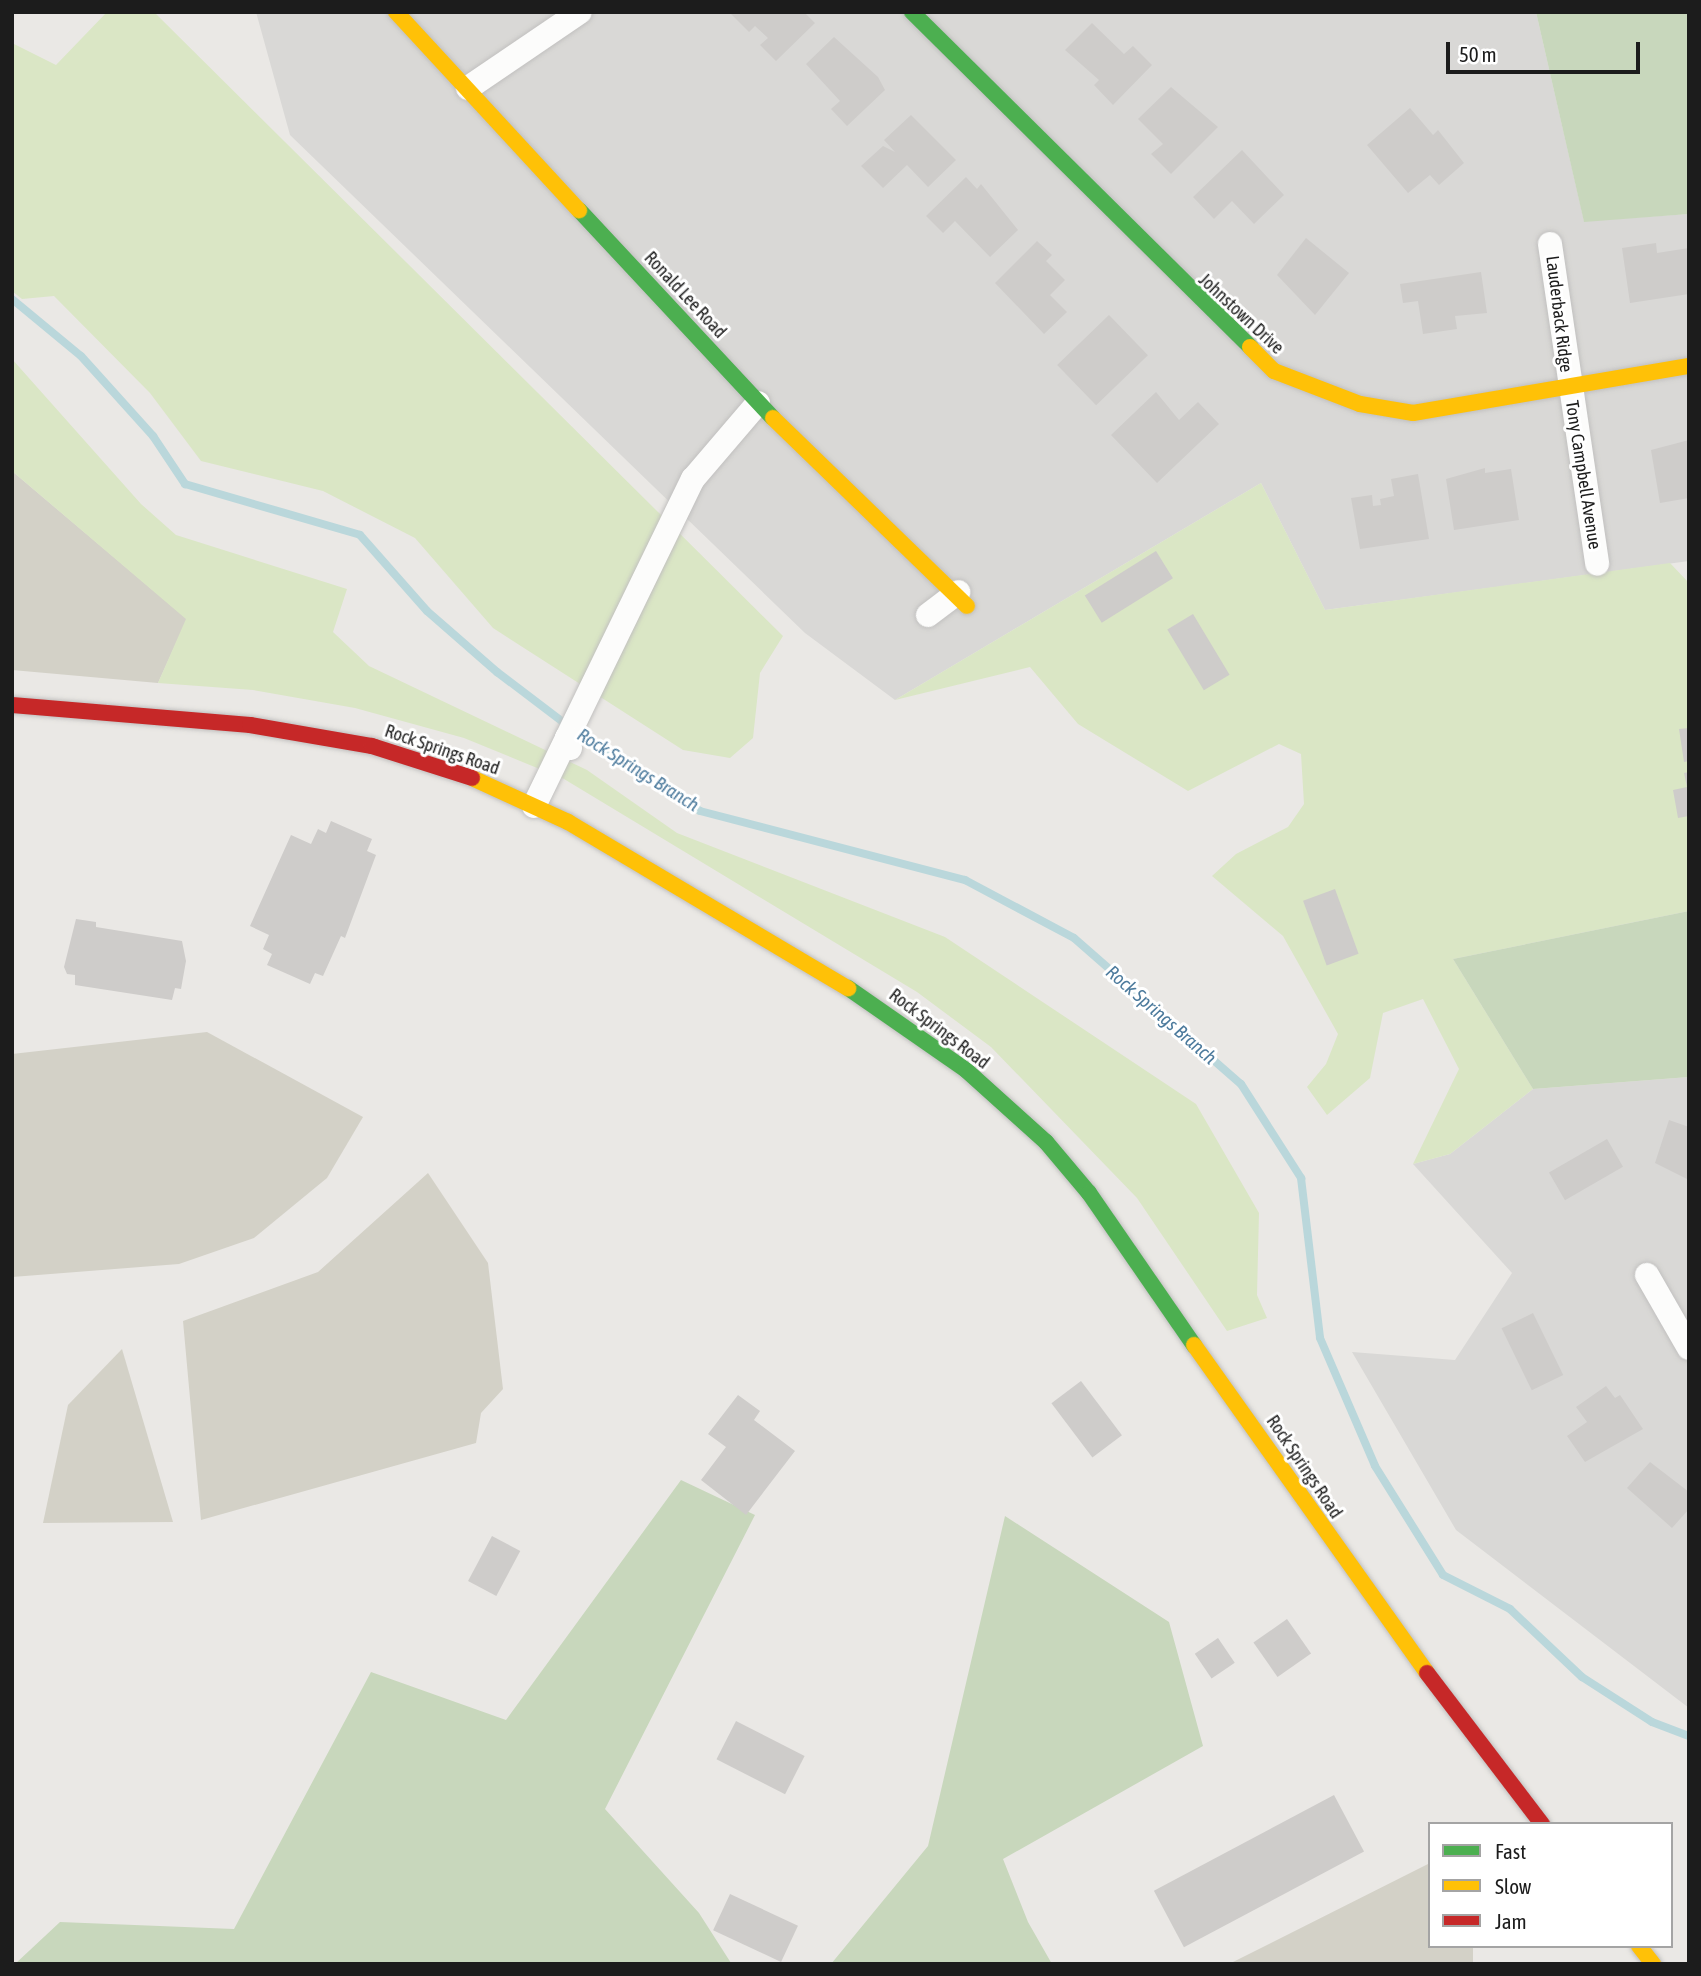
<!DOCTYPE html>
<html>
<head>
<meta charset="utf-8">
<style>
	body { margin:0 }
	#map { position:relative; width:1701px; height:1976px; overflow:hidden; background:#eae8e5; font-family:"Asap Condensed",sans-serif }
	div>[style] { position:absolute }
	.residential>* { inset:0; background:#d9d8d6 }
	.construction>* { inset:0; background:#d3d1c7 }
	.grass>* { inset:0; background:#dae6c5 }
	.forest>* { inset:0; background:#c8d7bc }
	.stream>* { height:8px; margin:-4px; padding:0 4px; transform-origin:4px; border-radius:4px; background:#bad7db }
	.building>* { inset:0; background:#ceccca; transform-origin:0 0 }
	.roads { filter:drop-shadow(0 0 2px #c1c0bf) drop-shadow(0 0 2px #c1c0bf) }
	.street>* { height:24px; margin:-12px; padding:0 12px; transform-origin:12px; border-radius:12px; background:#fcfcfb }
	.fast>* { height:16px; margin:-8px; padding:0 8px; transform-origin:8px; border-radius:8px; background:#4caf50 }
	.slow>* { height:16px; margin:-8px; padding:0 8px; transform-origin:8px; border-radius:8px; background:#ffc107 }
	.jam>* { height:16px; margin:-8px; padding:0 8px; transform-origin:8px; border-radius:8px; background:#c62828 }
	span { translate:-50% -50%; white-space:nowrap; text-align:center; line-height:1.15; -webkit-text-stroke:6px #fff; paint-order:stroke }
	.street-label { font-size:18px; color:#1c1c1c }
	.water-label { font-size:19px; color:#4d7b9d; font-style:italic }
	.frame { position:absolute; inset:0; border:14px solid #1c1c1c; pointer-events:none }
	.legend { position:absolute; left:1428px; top:1822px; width:245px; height:126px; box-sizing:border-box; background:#fff; border:2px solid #a4a4a4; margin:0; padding:9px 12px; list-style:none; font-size:21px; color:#1c1c1c }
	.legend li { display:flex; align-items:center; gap:14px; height:35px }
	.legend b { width:35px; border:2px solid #a4a4a4 }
	.scale { position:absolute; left:1446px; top:42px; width:194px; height:32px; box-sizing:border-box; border:4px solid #1c1c1c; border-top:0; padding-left:9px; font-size:21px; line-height:24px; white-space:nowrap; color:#1c1c1c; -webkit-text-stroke:5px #fff; paint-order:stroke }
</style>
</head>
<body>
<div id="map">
	<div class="residential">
		<div style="clip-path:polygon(256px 12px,1536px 12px,1584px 221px,1689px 214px,1689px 561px,1325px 610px,1261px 483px,895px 700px,805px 633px,290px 135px)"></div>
		<div style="clip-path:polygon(1689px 1077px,1689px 1708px,1456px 1530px,1352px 1352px,1455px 1360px,1512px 1273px,1413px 1164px,1450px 1154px,1533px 1089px)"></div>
	</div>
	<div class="construction">
		<div style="clip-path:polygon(12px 471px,187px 619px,158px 683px,12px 670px)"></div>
		<div style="clip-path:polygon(207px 1032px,363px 1117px,327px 1178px,254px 1238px,179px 1264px,12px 1277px,12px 1054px)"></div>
		<div style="clip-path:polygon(428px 1173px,488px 1263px,503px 1389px,481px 1413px,476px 1443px,201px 1520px,183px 1321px,318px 1272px)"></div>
		<div style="clip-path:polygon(122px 1349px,173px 1522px,43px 1523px,68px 1405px)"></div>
		<div style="clip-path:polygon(1430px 1863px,1430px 1946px,1473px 1946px,1473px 1964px,1229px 1964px)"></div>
	</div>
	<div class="grass">
		<div style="clip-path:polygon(107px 12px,154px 12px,783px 636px,760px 673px,753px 738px,730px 758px,683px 750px,493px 628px,415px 538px,323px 491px,201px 461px,150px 393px,54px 296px,22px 299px,12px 291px,12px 43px,56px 65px)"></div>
		<div style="clip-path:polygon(12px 359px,141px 504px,176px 535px,347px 589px,333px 632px,369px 666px,587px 770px,677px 833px,945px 937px,1196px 1104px,1259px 1213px,1257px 1295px,1267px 1318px,1227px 1331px,1137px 1198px,991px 1047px,917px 992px,564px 779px,464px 738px,355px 708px,253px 690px,158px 683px,186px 619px,12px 471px)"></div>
		<div style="clip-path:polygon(1261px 483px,1325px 610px,1670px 563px,1689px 583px,1689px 911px,1453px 959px,1533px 1089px,1450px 1154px,1413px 1164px,1459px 1069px,1423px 999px,1383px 1013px,1370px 1078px,1327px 1115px,1307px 1087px,1326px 1064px,1338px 1034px,1283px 936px,1212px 876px,1236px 854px,1288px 827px,1304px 804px,1301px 754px,1279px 744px,1188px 791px,1078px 724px,1030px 667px,895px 700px)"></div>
	</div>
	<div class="forest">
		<div style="clip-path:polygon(1536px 12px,1689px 12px,1689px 214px,1584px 222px)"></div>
		<div style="clip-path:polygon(1689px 911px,1689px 1077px,1533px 1089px,1453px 959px)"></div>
		<div style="clip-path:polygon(681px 1480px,755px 1515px,605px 1809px,699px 1913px,731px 1963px,816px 1964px,15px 1964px,60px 1922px,234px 1929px,371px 1672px,506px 1720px)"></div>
		<div style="clip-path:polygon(1005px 1516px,1169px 1622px,1203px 1746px,1003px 1859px,1028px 1922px,1052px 1964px,831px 1964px,928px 1846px)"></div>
	</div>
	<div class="stream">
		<div style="left:12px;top:299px;width:89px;rotate:39.6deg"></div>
		<div style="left:81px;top:356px;width:108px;rotate:48deg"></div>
		<div style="left:153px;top:436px;width:58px;rotate:56.3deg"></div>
		<div style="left:185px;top:484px;width:182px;rotate:16.2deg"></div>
		<div style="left:360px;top:535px;width:101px;rotate:48.6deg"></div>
		<div style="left:427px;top:611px;width:93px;rotate:41.1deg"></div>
		<div style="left:497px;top:672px;width:104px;rotate:37.2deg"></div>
		<div style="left:580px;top:735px;width:142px;rotate:32.3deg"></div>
		<div style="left:700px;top:811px;width:274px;rotate:14.6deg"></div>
		<div style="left:965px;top:880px;width:123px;rotate:28deg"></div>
		<div style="left:1074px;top:938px;width:222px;rotate:41.2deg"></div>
		<div style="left:1241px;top:1084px;width:112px;rotate:57.4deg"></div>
		<div style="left:1301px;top:1178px;width:161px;rotate:83.2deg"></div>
		<div style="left:1320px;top:1338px;width:139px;rotate:66.7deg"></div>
		<div style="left:1375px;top:1466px;width:128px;rotate:58deg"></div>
		<div style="left:1443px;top:1575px;width:75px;rotate:26.9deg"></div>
		<div style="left:1510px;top:1609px;width:99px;rotate:43.4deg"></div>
		<div style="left:1582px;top:1677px;width:83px;rotate:32.7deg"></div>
		<div style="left:1652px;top:1722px;width:40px;rotate:21deg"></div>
	</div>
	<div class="building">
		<div style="clip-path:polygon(729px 12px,804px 12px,815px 23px,776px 61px,760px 45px,768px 38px,755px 26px,749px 32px)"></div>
		<div style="clip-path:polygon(1092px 23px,1124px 54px,1133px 46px,1152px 65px,1113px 105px,1094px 85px,1099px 80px,1065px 50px)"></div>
		<div style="clip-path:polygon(834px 37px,878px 77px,885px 90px,847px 126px,831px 109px,840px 101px,806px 64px)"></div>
		<div style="clip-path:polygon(1171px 87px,1218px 127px,1171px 174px,1151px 154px,1163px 144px,1138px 119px)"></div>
		<div style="clip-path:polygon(1410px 108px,1433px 135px,1438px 130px,1464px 163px,1439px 185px,1430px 175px,1408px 193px,1367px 145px)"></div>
		<div style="clip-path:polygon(911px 115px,956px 160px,928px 187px,907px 165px,883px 188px,861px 166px,883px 146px,895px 152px,884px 140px)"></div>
		<div style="clip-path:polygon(1242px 150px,1284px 195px,1254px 224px,1232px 201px,1214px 219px,1193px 197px)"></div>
		<div style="clip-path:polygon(966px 177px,977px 189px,981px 184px,1018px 230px,990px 257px,955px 221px,943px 233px,926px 216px)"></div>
		<div style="clip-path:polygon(1306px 238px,1349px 273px,1315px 315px,1277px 275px)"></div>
		<div style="clip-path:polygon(1037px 241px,1052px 255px,1046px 261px,1065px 280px,1050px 295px,1067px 312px,1044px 334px,995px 283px)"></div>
		<div style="clip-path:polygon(1656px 243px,1657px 253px,1689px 248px,1689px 294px,1630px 303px,1622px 248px)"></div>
		<div style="clip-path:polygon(1481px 272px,1487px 313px,1455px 316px,1457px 329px,1423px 334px,1418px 301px,1403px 303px,1400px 284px)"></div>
		<div style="left:1109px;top:315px;width:56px;height:72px;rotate:46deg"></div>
		<div style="clip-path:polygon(1156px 392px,1179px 420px,1198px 402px,1219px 424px,1157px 483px,1111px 435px)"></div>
		<div style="clip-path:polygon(1689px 440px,1689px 498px,1660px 503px,1651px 450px)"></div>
		<div style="clip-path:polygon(1485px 468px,1485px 473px,1511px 469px,1519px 520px,1454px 530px,1446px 479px)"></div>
		<div style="clip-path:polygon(1418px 474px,1429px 539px,1360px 549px,1351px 498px,1372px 495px,1373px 506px,1381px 505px,1380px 499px,1394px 496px,1391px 479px)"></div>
		<div style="left:1156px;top:551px;width:32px;height:84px;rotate:58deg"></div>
		<div style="left:1193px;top:614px;width:71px;height:30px;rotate:59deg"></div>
		<div style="clip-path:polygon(1689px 728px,1689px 761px,1684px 762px,1679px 729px)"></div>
		<div style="clip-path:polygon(1689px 772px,1689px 816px,1678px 818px,1673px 790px,1687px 787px,1684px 773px)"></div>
		<div style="clip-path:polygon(331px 821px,372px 839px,367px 851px,376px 855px,345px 938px,341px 936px,323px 976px,315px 973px,310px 984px,267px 965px,272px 954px,263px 949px,269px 935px,250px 926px,291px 835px,311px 844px,318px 829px,326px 833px)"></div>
		<div style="left:1335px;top:889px;width:69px;height:34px;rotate:70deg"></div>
		<div style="clip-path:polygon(76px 919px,96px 922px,96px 927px,182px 941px,186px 961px,181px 989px,175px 988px,172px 1000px,75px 985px,75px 975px,67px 974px,64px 967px)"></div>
		<div style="clip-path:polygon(1669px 1120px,1689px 1127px,1689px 1180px,1655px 1163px)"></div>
		<div style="left:1607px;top:1139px;width:32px;height:67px;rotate:60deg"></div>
		<div style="left:1533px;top:1313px;width:69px;height:35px;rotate:64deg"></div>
		<div style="left:1081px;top:1381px;width:68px;height:37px;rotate:53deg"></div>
		<div style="clip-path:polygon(1606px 1386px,1615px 1398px,1620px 1395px,1643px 1429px,1585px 1462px,1567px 1436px,1587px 1422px,1576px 1407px)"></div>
		<div style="clip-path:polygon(738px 1395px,760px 1411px,754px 1420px,795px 1451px,746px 1515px,701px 1480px,726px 1447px,708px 1434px)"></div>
		<div style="clip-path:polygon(1650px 1462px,1689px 1492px,1689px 1509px,1672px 1528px,1627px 1488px)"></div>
		<div style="left:492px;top:1536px;width:32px;height:51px;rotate:28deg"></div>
		<div style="left:1287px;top:1619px;width:42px;height:41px;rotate:55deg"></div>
		<div style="left:1218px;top:1638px;width:30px;height:28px;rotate:56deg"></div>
		<div style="left:736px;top:1721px;width:77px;height:43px;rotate:27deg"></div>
		<div style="left:1334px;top:1795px;width:64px;height:204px;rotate:62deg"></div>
		<div style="left:730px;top:1894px;width:75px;height:40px;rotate:25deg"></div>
	</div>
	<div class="roads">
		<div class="street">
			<div style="left:468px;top:88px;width:135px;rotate:-34.2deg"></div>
			<div style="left:1550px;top:244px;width:323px;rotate:81.6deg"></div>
			<div style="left:928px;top:615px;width:38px;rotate:-37deg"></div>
			<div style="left:570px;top:748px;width:10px;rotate:-107deg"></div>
			<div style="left:567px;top:738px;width:288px;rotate:-64.1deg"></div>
			<div style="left:693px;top:479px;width:100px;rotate:-49.5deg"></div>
			<div style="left:534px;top:806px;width:76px;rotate:-64.1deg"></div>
			<div style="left:567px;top:738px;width:8px;rotate:76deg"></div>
			<div style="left:1647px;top:1275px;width:84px;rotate:60.1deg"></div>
		</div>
		<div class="fast">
			<div style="left:912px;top:12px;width:476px;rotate:44.7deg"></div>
			<div style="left:579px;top:210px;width:284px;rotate:47deg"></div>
			<div style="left:848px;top:988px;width:144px;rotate:34.8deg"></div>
			<div style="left:966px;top:1070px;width:108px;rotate:42deg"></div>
			<div style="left:1046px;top:1142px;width:67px;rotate:49.9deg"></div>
			<div style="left:1089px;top:1193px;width:185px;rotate:55.4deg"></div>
		</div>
		<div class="slow">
			<div style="left:396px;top:12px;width:270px;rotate:47.3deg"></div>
			<div style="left:1250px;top:347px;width:34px;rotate:45deg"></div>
			<div style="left:1274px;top:371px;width:92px;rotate:21deg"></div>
			<div style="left:1360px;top:404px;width:54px;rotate:9.6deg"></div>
			<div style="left:1413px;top:413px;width:280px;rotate:-9.7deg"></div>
			<div style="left:773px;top:418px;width:270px;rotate:44.1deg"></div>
			<div style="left:472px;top:778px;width:106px;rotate:24.6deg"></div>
			<div style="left:568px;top:822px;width:326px;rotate:30.7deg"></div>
			<div style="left:1194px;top:1345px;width:402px;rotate:54.6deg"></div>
			<div style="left:1639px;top:1946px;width:23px;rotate:52deg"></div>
		</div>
		<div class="jam">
			<div style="left:12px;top:705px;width:239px;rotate:4.8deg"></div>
			<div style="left:250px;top:725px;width:124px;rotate:9.8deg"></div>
			<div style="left:372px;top:746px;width:105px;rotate:17.7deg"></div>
			<div style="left:1427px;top:1673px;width:190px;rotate:52.7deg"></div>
		</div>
	</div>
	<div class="street-label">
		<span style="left:685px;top:295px;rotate:47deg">Ronald Lee Road</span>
		<span style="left:1241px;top:314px;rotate:43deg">Johnstown Drive</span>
		<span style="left:1559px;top:314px;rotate:83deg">Lauderback Ridge</span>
		<span style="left:1583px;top:475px;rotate:81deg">Tony Campbell Avenue</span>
		<span style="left:442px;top:750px;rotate:19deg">Rock Springs Road</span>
		<span style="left:939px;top:1029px;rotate:37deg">Rock Springs Road</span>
		<span style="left:1304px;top:1467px;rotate:56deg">Rock Springs Road</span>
	</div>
	<div class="water-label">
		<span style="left:638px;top:770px;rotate:32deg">Rock Springs Branch</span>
		<span style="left:1161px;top:1015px;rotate:41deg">Rock Springs Branch</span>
	</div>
	<div class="frame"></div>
	<ul class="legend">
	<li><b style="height:9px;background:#4caf50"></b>Fast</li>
	<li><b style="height:9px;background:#ffc107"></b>Slow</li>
	<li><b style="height:9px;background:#c62828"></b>Jam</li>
	</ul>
	<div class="scale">50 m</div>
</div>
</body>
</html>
